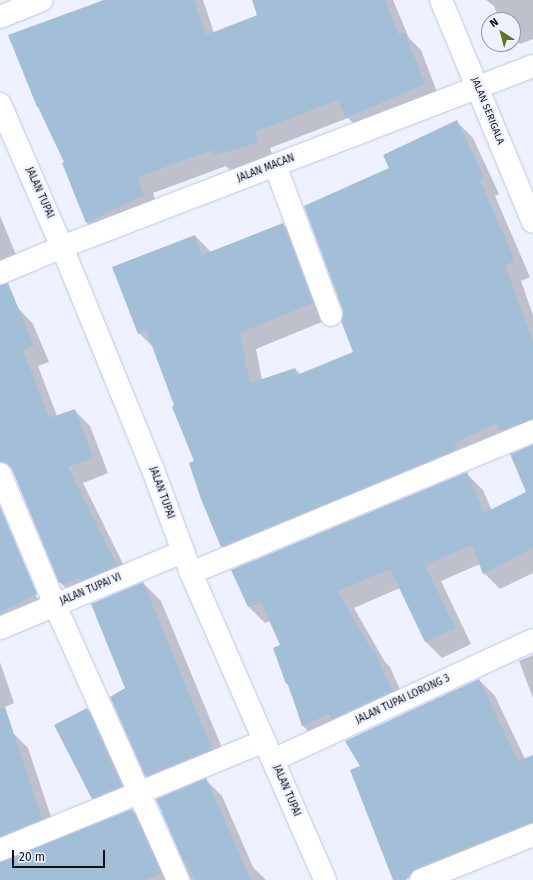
<!DOCTYPE html>
<html>
<head>
<meta charset="utf-8">
<style>
	body { margin:0 }
	#map { position:relative; width:533px; height:880px; overflow:hidden; background:#eef1ff; font-family:"Fira Sans",sans-serif }
	div>[style] { position:absolute }
	.shadow>* { inset:0; background:#0003 }
	.building>* { inset:0; background:#a3bfd8 }
	.roads { filter:drop-shadow(0 0 1px #bfc5e7) drop-shadow(0 0 1px #bfc5e7) }
	.minor>* { height:22px; margin:-11px; padding:0 11px; transform-origin:11px; border-radius:11px; background:#fff }
	.tertiary>* { height:22px; margin:-11px; padding:0 11px; transform-origin:11px; border-radius:11px; background:#fff }
	span { translate:-50% -50%; white-space:nowrap; text-align:center; line-height:1.15; -webkit-text-stroke:4px #eef1ff; paint-order:stroke }
	.street-label { font-size:10px; color:#0f101c }
	.north { position:absolute; left:481px; top:12px; width:40px; height:40px; box-sizing:border-box; background:#eef1ff; border:1px solid #9597a4; border-radius:50%; rotate:324deg; font-size:11px; font-weight:700; line-height:16px; text-align:center; color:#0f101c }
	.north::after { content:''; display:block; margin:auto; width:14px; height:18px; background:#647421; clip-path:polygon(50% 0,100% 100%,50% 72%,0 100%) }
	.scale { position:absolute; left:12px; top:850px; width:93px; height:18px; box-sizing:border-box; border:2px solid #0f101c; border-top:0; padding-left:5px; font-size:12px; line-height:14px; white-space:nowrap; color:#0f101c; -webkit-text-stroke:3px #eef1ff; paint-order:stroke }
</style>
</head>
<body>
<div id="map">
	<div class="shadow">
		<div style="clip-path:polygon(107px 0,203px 0,214px 33px,282px 85px,254px 0,393px 0,409px 38px,421px 50px,440px 100px,363px 133px,348px 118px,270px 148px,273px 158px,231px 171px,226px 166px,153px 193px,159px 211px,102px 238px,87px 223px,66px 163px,41px 110px,38px 107px)"></div>
		<div style="clip-path:polygon(486px 0,533px 0,533px 39px,520px 44px,513px 37px,513px 20px,499px 20px,494px 6px)"></div>
		<div style="clip-path:polygon(457px 122px,473px 138px,499px 194px,495px 196px,530px 277px,521px 281px,533px 315px,533px 440px,238px 563px,222px 546px,195px 462px,154px 348px,139px 333px,195px 236px,211px 252px,283px 224px,299px 240px,329px 319px,256px 349px,262px 380px,295px 369px,300px 374px,354px 353px,391px 168px)"></div>
		<div style="clip-path:polygon(0 216px,22px 269px,0 278px)"></div>
		<div style="clip-path:polygon(18px 308px,33px 324px,49px 362px,38px 366px,57px 416px,74px 410px,90px 426px,108px 473px,83px 483px,132px 582px,76px 598px,60px 582px,13px 469px,0 448px,0 316px)"></div>
		<div style="clip-path:polygon(533px 444px,533px 573px,500px 589px,484px 573px,480px 564px,441px 581px,471px 644px,442px 658px,425px 641px,400px 588px,354px 608px,385px 662px,390px 667px,408px 708px,319px 742px,303px 726px,287px 683px,282px 645px,270px 621px,265px 623px,249px 607px,233px 570px,466px 473px,483px 490px,492px 511px,527px 492px,511px 455px)"></div>
		<div style="clip-path:polygon(0 534px,46px 613px,0 634px)"></div>
		<div style="clip-path:polygon(143px 583px,161px 601px,230px 767px,164px 794px,146px 776px,111px 697px,127px 689px)"></div>
		<div style="clip-path:polygon(533px 655px,533px 698px,519px 661px)"></div>
		<div style="clip-path:polygon(0 662px,14px 703px,0 709px)"></div>
		<div style="clip-path:polygon(479px 680px,495px 696px,525px 759px,533px 756px,533px 844px,444px 880px,408px 880px,414px 878px,413px 876px,403px 880px,394px 880px,361px 767px)"></div>
		<div style="clip-path:polygon(87px 709px,102px 724px,136px 801px,107px 813px,92px 798px)"></div>
		<div style="clip-path:polygon(12px 732px,28px 748px,57px 835px,0 840px,0 736px)"></div>
		<div style="clip-path:polygon(206px 780px,222px 796px,253px 867px,266px 880px,191px 880px,157px 800px)"></div>
		<div style="clip-path:polygon(132px 810px,148px 826px,172px 880px,0 880px,0 862px)"></div>
	</div>
	<div class="building">
		<div style="clip-path:polygon(104px 0,194px 0,206px 35px,257px 15px,252px 0,385px 0,399px 35px,405px 33px,425px 84px,346px 118px,338px 100px,255px 132px,258px 142px,214px 156px,212px 150px,138px 177px,144px 195px,86px 223px,62px 163px,64px 162px,38px 107px,37px 107px,8px 35px)"></div>
		<div style="clip-path:polygon(457px 120px,484px 178px,480px 180px,515px 261px,505px 265px,533px 342px,533px 419px,500px 431px,497px 423px,454px 443px,457px 449px,221px 547px,201px 499px,189px 463px,194px 461px,172px 407px,174px 405px,146px 330px,138px 334px,112px 267px,195px 235px,202px 255px,283px 223px,313px 303px,240px 333px,250px 383px,295px 368px,297px 375px,353px 352px,341px 321px,343px 311px,304px 206px,389px 168px,383px 155px)"></div>
		<div style="clip-path:polygon(8px 283px,34px 346px,23px 350px,49px 418px,75px 409px,93px 458px,68px 467px,117px 566px,81px 581px,79px 577px,62px 585px,61px 582px,59px 583px,12px 469px,7px 464px,0 462px,0 285px)"></div>
		<div style="clip-path:polygon(533px 445px,533px 548px,483px 574px,472px 545px,425px 565px,455px 628px,425px 642px,390px 569px,338px 591px,372px 651px,374px 650px,392px 691px,332px 719px,329px 714px,302px 726px,288px 683px,286px 684px,273px 648px,280px 645px,261px 602px,248px 607px,231px 570px,467px 472px,484px 513px,526px 492px,510px 454px)"></div>
		<div style="clip-path:polygon(0 506px,37px 594px,0 612px)"></div>
		<div style="clip-path:polygon(143px 582px,212px 749px,145px 776px,110px 697px,125px 688px,91px 604px)"></div>
		<div style="clip-path:polygon(479px 679px,518px 761px,533px 755px,533px 823px,416px 868px,406px 880px,393px 880px,350px 770px,360px 766px,345px 741px)"></div>
		<div style="clip-path:polygon(5px 707px,42px 819px,0 836px,0 708px)"></div>
		<div style="clip-path:polygon(87px 708px,122px 786px,92px 799px,54px 725px)"></div>
		<div style="clip-path:polygon(206px 778px,251px 880px,195px 880px,186px 861px,184px 863px,156px 799px)"></div>
		<div style="clip-path:polygon(132px 809px,161px 873px,146px 880px,0 880px,0 862px)"></div>
	</div>
	<div class="roads">
		<div class="minor">
			<div style="left:441px;top:0;width:240px;rotate:67.5deg"></div>
			<div style="left:0;top:17px;width:45px;rotate:-22deg"></div>
			<div style="left:275px;top:165px;width:160px;rotate:69.5deg"></div>
			<div style="left:0;top:273px;width:67px;rotate:-22.8deg"></div>
			<div style="left:62px;top:247px;width:505px;rotate:-21.02deg"></div>
			<div style="left:0;top:474px;width:142px;rotate:67.2deg"></div>
			<div style="left:55px;top:605px;width:301px;rotate:65.9deg"></div>
			<div style="left:191px;top:573px;width:370px;rotate:-22.5deg"></div>
			<div style="left:0;top:628px;width:198px;rotate:-22.6deg"></div>
			<div style="left:273px;top:760px;width:286px;rotate:-24.8deg"></div>
			<div style="left:0;top:850px;width:286px;rotate:-22.4deg"></div>
			<div style="left:421px;top:880px;width:121px;rotate:-21.9deg"></div>
		</div>
		<div class="tertiary">
			<div style="left:0;top:104px;width:156px;rotate:66.6deg"></div>
			<div style="left:62px;top:247px;width:241px;rotate:67.8deg"></div>
			<div style="left:153px;top:470px;width:110px;rotate:69.7deg"></div>
			<div style="left:191px;top:573px;width:335px;rotate:66.4deg"></div>
		</div>
	</div>
	<div class="street-label">
		<span style="left:487px;top:111px;rotate:68deg">JALAN SERIGALA</span>
		<span style="left:266px;top:169px;rotate:-21deg">JALAN MACAN</span>
		<span style="left:39px;top:193px;rotate:66deg">JALAN TUPAI</span>
		<span style="left:161px;top:493px;rotate:70deg">JALAN TUPAI</span>
		<span style="left:91px;top:590px;rotate:-23deg">JALAN TUPAI VI</span>
		<span style="left:403px;top:700px;rotate:-25deg">JALAN TUPAI LORONG 3</span>
		<span style="left:286px;top:791px;rotate:67deg">JALAN TUPAI</span>
	</div>
	<div class="north">N</div>
	<div class="scale">20 m</div>
</div>
</body>
</html>
